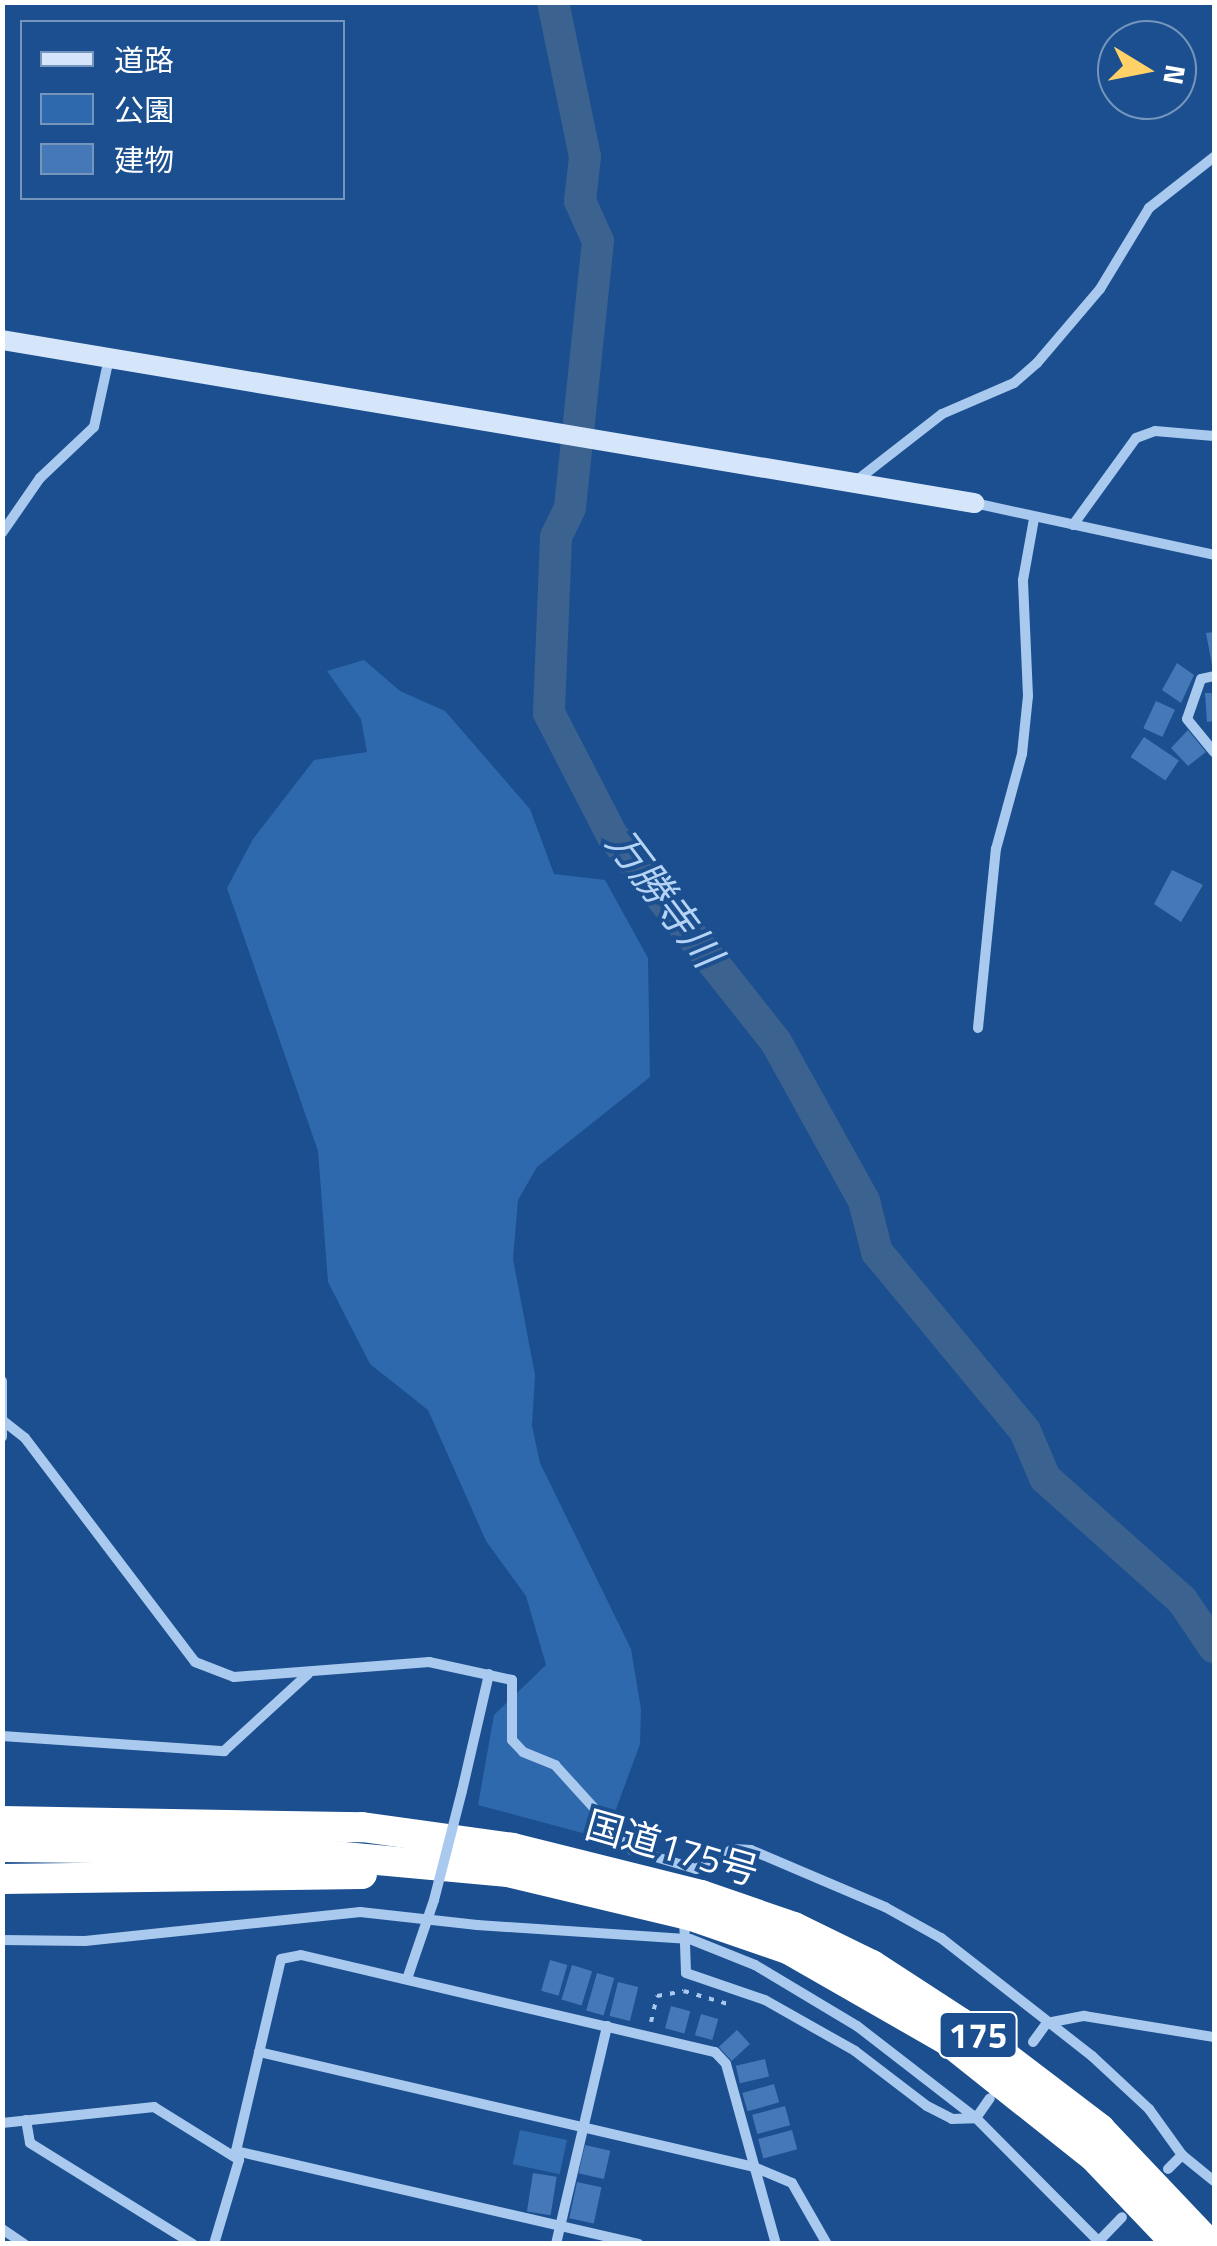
<!DOCTYPE html>
<html>
<head>
<meta charset="utf-8">
<style>
	body { margin:0 }
	#map { position:relative; width:1217px; height:2246px; overflow:hidden; background:#1b4f8f; font-family:"Titillium Web","Noto Sans JP",sans-serif }
	div>[style] { position:absolute }
	.green>* { inset:0; background:#2e69ad; transform-origin:0 0 }
	.river>* { height:32px; margin:-16px; padding:0 16px; transform-origin:16px; border-radius:16px; background:#3c6290 }
	.building>* { inset:0; background:#4478b7; transform-origin:0 0 }
	.path>* { height:4px; margin-top:-2px; transform-origin:0; background:repeating-linear-gradient(90deg,#a9c9ee 0 5px,transparent 0 13px) }
	.street>* { height:10px; margin:-5px; padding:0 5px; transform-origin:5px; border-radius:5px; background:#a9c9ee }
	.secondary>* { height:20px; margin:-10px; padding:0 10px; transform-origin:10px; border-radius:10px; background:#d6e6fa }
	.highway>* { height:30px; margin:-15px; padding:0 15px; transform-origin:15px; border-radius:15px; background:#fff }
	.street-bridge>* { height:10px; margin:-5px; padding:0 5px; transform-origin:5px; border-radius:5px; background:#a9c9ee }
	.highway-bridge>* { height:30px; margin:-15px; padding:0 15px; transform-origin:15px; border-radius:15px; background:#fff }
	span { translate:-50% -50%; white-space:nowrap; text-align:center; line-height:1.15; -webkit-text-stroke:8px #1b4f8f; paint-order:stroke }
	.shield-label span { padding:2px 8px; background:#1b4f8f; border:2px solid; border-radius:8px; -webkit-text-stroke-width:0 }
	.shield-label { font-size:35px; color:#fff; font-weight:700 }
	.street-label { font-size:38px; color:#fff }
	.water-label { font-size:40px; color:#b5d3f5; font-style:italic }
	.frame { position:absolute; inset:0; border:5px solid #fff; pointer-events:none }
	.legend { position:absolute; left:20px; top:20px; width:325px; height:180px; box-sizing:border-box; background:#1b4f8f; border:2px solid #7695bc; margin:0; padding:12px 18px; list-style:none; font-size:30px; color:#fff }
	.legend li { display:flex; align-items:center; gap:20px; height:50px }
	.legend b { width:50px; border:2px solid #7695bc }
	.north { position:absolute; left:1097px; top:20px; width:100px; height:100px; box-sizing:border-box; background:#1b4f8f; border:2px solid #7695bc; border-radius:50%; rotate:100deg; font-size:28px; font-weight:700; line-height:40px; text-align:center; color:#fff }
	.north::after { content:''; display:block; margin:auto; width:35px; height:45px; background:#ffd166; clip-path:polygon(50% 0,100% 100%,50% 72%,0 100%) }
</style>
</head>
<body>
<div id="map">
	<div class="green">
		<div style="clip-path:polygon(364px 660px,400px 691px,445px 711px,530px 809px,554px 874px,605px 880px,648px 958px,650px 1077px,537px 1167px,518px 1200px,513px 1259px,535px 1375px,532px 1426px,540px 1463px,631px 1649px,641px 1709px,640px 1744px,605px 1839px,478px 1805px,494px 1715px,546px 1665px,526px 1596px,486px 1541px,428px 1410px,370px 1364px,328px 1282px,318px 1151px,227px 888px,253px 839px,314px 760px,367px 752px,361px 719px,327px 671px)"></div>
		<div style="left:520px;top:2130px;width:48px;height:35px;rotate:12deg"></div>
	</div>
	<div class="river">
		<div style="left:553px;top:2px;width:158px;rotate:78.3deg"></div>
		<div style="left:585px;top:157px;width:44px;rotate:96.5deg"></div>
		<div style="left:580px;top:201px;width:44px;rotate:65.8deg"></div>
		<div style="left:598px;top:241px;width:268px;rotate:96deg"></div>
		<div style="left:570px;top:508px;width:32px;rotate:116deg"></div>
		<div style="left:556px;top:537px;width:176px;rotate:92.3deg"></div>
		<div style="left:549px;top:713px;width:137px;rotate:62.7deg"></div>
		<div style="left:612px;top:835px;width:264px;rotate:51.6deg"></div>
		<div style="left:776px;top:1042px;width:182px;rotate:61deg"></div>
		<div style="left:864px;top:1201px;width:53px;rotate:75.7deg"></div>
		<div style="left:877px;top:1252px;width:232px;rotate:50.4deg"></div>
		<div style="left:1025px;top:1431px;width:51px;rotate:66.9deg"></div>
		<div style="left:1045px;top:1478px;width:183px;rotate:41.7deg"></div>
		<div style="left:1182px;top:1600px;width:57px;rotate:55.8deg"></div>
	</div>
	<div class="building">
		<div style="clip-path:polygon(1214px 632px,1214px 670px,1213px 670px,1206px 633px)"></div>
		<div style="clip-path:polygon(1177px 663px,1194px 675px,1181px 703px,1162px 690px)"></div>
		<div style="clip-path:polygon(1205px 693px,1214px 693px,1214px 721px,1207px 722px)"></div>
		<div style="left:1156px;top:701px;width:21px;height:30px;rotate:25deg"></div>
		<div style="clip-path:polygon(1188px 730px,1206px 752px,1188px 766px,1171px 748px)"></div>
		<div style="left:1144px;top:737px;width:42px;height:24px;rotate:34deg"></div>
		<div style="clip-path:polygon(1172px 870px,1203px 885px,1181px 922px,1154px 904px)"></div>
		<div style="left:550px;top:1960px;width:18px;height:32px;rotate:16deg"></div>
		<div style="left:572px;top:1965px;width:21px;height:36px;rotate:17deg"></div>
		<div style="left:597px;top:1973px;width:18px;height:39px;rotate:16deg"></div>
		<div style="left:618px;top:1982px;width:21px;height:35px;rotate:14deg"></div>
		<div style="left:671px;top:2006px;width:20px;height:23px;rotate:15deg"></div>
		<div style="left:701px;top:2014px;width:18px;height:22px;rotate:16deg"></div>
		<div style="left:737px;top:2030px;width:19px;height:25px;rotate:47deg"></div>
		<div style="left:765px;top:2059px;width:18px;height:30px;rotate:77deg"></div>
		<div style="left:774px;top:2084px;width:19px;height:33px;rotate:74deg"></div>
		<div style="left:785px;top:2106px;width:20px;height:34px;rotate:75deg"></div>
		<div style="left:792px;top:2130px;width:20px;height:35px;rotate:75deg"></div>
		<div style="left:585px;top:2145px;width:26px;height:29px;rotate:13deg"></div>
		<div style="left:533px;top:2173px;width:24px;height:39px;rotate:9deg"></div>
		<div style="left:577px;top:2182px;width:25px;height:37px;rotate:12deg"></div>
	</div>
	<div class="path">
		<div style="left:651px;top:2022px;width:27px;rotate:-77deg"></div>
		<div style="left:657px;top:1996px;width:27px;rotate:-10deg"></div>
		<div style="left:684px;top:1991px;width:46px;rotate:16.5deg"></div>
	</div>
	<div class="street">
		<div style="left:856px;top:481px;width:109px;rotate:-37.9deg"></div>
		<div style="left:942px;top:414px;width:78px;rotate:-23.3deg"></div>
		<div style="left:1014px;top:383px;width:30px;rotate:-41deg"></div>
		<div style="left:1037px;top:363px;width:97px;rotate:-49.6deg"></div>
		<div style="left:1100px;top:289px;width:95px;rotate:-58.8deg"></div>
		<div style="left:1149px;top:208px;width:83px;rotate:-38.1deg"></div>
		<div style="left:974px;top:503px;width:246px;rotate:12.2deg"></div>
		<div style="left:1073px;top:525px;width:107px;rotate:-54.1deg"></div>
		<div style="left:1136px;top:438px;width:20px;rotate:-20deg"></div>
		<div style="left:1155px;top:431px;width:59px;rotate:4.8deg"></div>
		<div style="left:2px;top:533px;width:67px;rotate:-55.4deg"></div>
		<div style="left:40px;top:478px;width:74px;rotate:-43.4deg"></div>
		<div style="left:94px;top:427px;width:71px;rotate:-77.7deg"></div>
		<div style="left:1214px;top:676px;width:13px;rotate:167deg"></div>
		<div style="left:1201px;top:679px;width:42px;rotate:109.3deg"></div>
		<div style="left:1187px;top:719px;width:43px;rotate:50.7deg"></div>
		<div style="left:978px;top:1028px;width:180px;rotate:-84.3deg"></div>
		<div style="left:996px;top:849px;width:98px;rotate:-74.7deg"></div>
		<div style="left:1022px;top:754px;width:58px;rotate:-84.1deg"></div>
		<div style="left:1028px;top:696px;width:116px;rotate:-92.5deg"></div>
		<div style="left:1023px;top:580px;width:62px;rotate:-79.8deg"></div>
		<div style="left:2px;top:1381px;width:56px;rotate:90deg"></div>
		<div style="left:2px;top:1420px;width:29px;rotate:38deg"></div>
		<div style="left:25px;top:1438px;width:281px;rotate:52.8deg"></div>
		<div style="left:195px;top:1662px;width:42px;rotate:21deg"></div>
		<div style="left:234px;top:1677px;width:196px;rotate:-4.4deg"></div>
		<div style="left:429px;top:1662px;width:85px;rotate:12.2deg"></div>
		<div style="left:512px;top:1680px;width:60px;rotate:90deg"></div>
		<div style="left:512px;top:1740px;width:16px;rotate:47deg"></div>
		<div style="left:523px;top:1752px;width:35px;rotate:22deg"></div>
		<div style="left:555px;top:1765px;width:115px;rotate:47.8deg"></div>
		<div style="left:632px;top:1850px;width:67px;rotate:16.5deg"></div>
		<div style="left:696px;top:1869px;width:42px;rotate:-28.4deg"></div>
		<div style="left:733px;top:1849px;width:18px;rotate:3deg"></div>
		<div style="left:751px;top:1850px;width:146px;rotate:23deg"></div>
		<div style="left:885px;top:1907px;width:64px;rotate:29deg"></div>
		<div style="left:941px;top:1938px;width:192px;rotate:38deg"></div>
		<div style="left:1092px;top:2056px;width:78px;rotate:42.9deg"></div>
		<div style="left:1149px;top:2109px;width:57px;rotate:54.3deg"></div>
		<div style="left:1182px;top:2155px;width:41px;rotate:39.1deg"></div>
		<div style="left:2px;top:1736px;width:223px;rotate:3.9deg"></div>
		<div style="left:224px;top:1751px;width:114px;rotate:-42.5deg"></div>
		<div style="left:462px;top:1791px;width:120px;rotate:-77deg"></div>
		<div style="left:684px;top:1915px;width:58px;rotate:88deg"></div>
		<div style="left:686px;top:1973px;width:83px;rotate:18.9deg"></div>
		<div style="left:765px;top:2000px;width:103px;rotate:29.5deg"></div>
		<div style="left:855px;top:2051px;width:91px;rotate:37.4deg"></div>
		<div style="left:927px;top:2106px;width:28px;rotate:27deg"></div>
		<div style="left:952px;top:2119px;width:23px;rotate:-2deg"></div>
		<div style="left:690px;top:1939px;width:70px;rotate:21.8deg"></div>
		<div style="left:755px;top:1965px;width:119px;rotate:30.9deg"></div>
		<div style="left:857px;top:2026px;width:150px;rotate:37.7deg"></div>
		<div style="left:976px;top:2118px;width:177px;rotate:45.2deg"></div>
		<div style="left:2px;top:1940px;width:83px;rotate:0.7deg"></div>
		<div style="left:85px;top:1941px;width:277px;rotate:-6deg"></div>
		<div style="left:360px;top:1912px;width:118px;rotate:6.3deg"></div>
		<div style="left:407px;top:1979px;width:83px;rotate:-71.1deg"></div>
		<div style="left:1033px;top:2042px;width:24px;rotate:-54deg"></div>
		<div style="left:1047px;top:2023px;width:38px;rotate:-11deg"></div>
		<div style="left:1084px;top:2016px;width:132px;rotate:9.2deg"></div>
		<div style="left:259px;top:2052px;width:508px;rotate:13.08deg"></div>
		<div style="left:754px;top:2167px;width:41px;rotate:22.8deg"></div>
		<div style="left:792px;top:2183px;width:70px;rotate:60.2deg"></div>
		<div style="left:976px;top:2118px;width:24px;rotate:-55deg"></div>
		<div style="left:26px;top:2120px;width:23px;rotate:80deg"></div>
		<div style="left:30px;top:2143px;width:192px;rotate:31.8deg"></div>
		<div style="left:2px;top:2123px;width:153px;rotate:-6deg"></div>
		<div style="left:154px;top:2107px;width:100px;rotate:31.9deg"></div>
		<div style="left:236px;top:2151px;width:413px;rotate:13deg"></div>
		<div style="left:1168px;top:2169px;width:20px;rotate:-45deg"></div>
		<div style="left:2px;top:2229px;width:27px;rotate:34deg"></div>
		<div style="left:1099px;top:2241px;width:33px;rotate:-46deg"></div>
		<div style="left:214px;top:2244px;width:88px;rotate:-73.4deg"></div>
		<div style="left:239px;top:2160px;width:9px;rotate:-108deg"></div>
		<div style="left:236px;top:2151px;width:197px;rotate:-76.8deg"></div>
		<div style="left:281px;top:1959px;width:20px;rotate:-11deg"></div>
		<div style="left:301px;top:1955px;width:425px;rotate:13.2deg"></div>
		<div style="left:715px;top:2052px;width:16px;rotate:47deg"></div>
		<div style="left:726px;top:2064px;width:187px;rotate:74.5deg"></div>
		<div style="left:556px;top:2244px;width:224px;rotate:-76.8deg"></div>
	</div>
	<div class="secondary">
		<div style="left:2px;top:340px;width:986px;rotate:9.52deg"></div>
	</div>
	<div class="highway">
		<div style="left:2px;top:1821px;width:360px;rotate:1deg"></div>
		<div style="left:362px;top:1827px;width:152px;rotate:7.9deg"></div>
		<div style="left:2px;top:1847px;width:267px;rotate:0.6deg"></div>
		<div style="left:269px;top:1850px;width:240px;rotate:5.3deg"></div>
		<div style="left:2px;top:1879px;width:360px;rotate:-0.8deg"></div>
		<div style="left:701px;top:1895px;width:98px;rotate:19deg"></div>
		<div style="left:794px;top:1927px;width:87px;rotate:26deg"></div>
		<div style="left:872px;top:1965px;width:106px;rotate:33.1deg"></div>
		<div style="left:961px;top:2023px;width:175px;rotate:37.3deg"></div>
		<div style="left:1100px;top:2129px;width:158px;rotate:46.5deg"></div>
		<div style="left:692px;top:1916px;width:102px;rotate:19deg"></div>
		<div style="left:788px;top:1949px;width:183px;rotate:29.8deg"></div>
		<div style="left:947px;top:2040px;width:186px;rotate:38.5deg"></div>
		<div style="left:1093px;top:2156px;width:122px;rotate:46.3deg"></div>
	</div>
	<div class="street-bridge">
		<div style="left:434px;top:1900px;width:113px;rotate:-75.6deg"></div>
		<div style="left:477px;top:1925px;width:213px;rotate:3.8deg"></div>
	</div>
	<div class="highway-bridge">
		<div style="left:513px;top:1848px;width:194px;rotate:14deg"></div>
		<div style="left:508px;top:1872px;width:189px;rotate:13.4deg"></div>
	</div>
	<div class="shield-label">
		<span style="left:978px;top:2035px">175</span>
	</div>
	<div class="street-label">
		<span style="left:672px;top:1848px;rotate:16deg">国道175号</span>
	</div>
	<div class="water-label">
		<span style="left:664px;top:898px;rotate:53deg">万勝寺川</span>
	</div>
	<div class="frame"></div>
	<ul class="legend">
	<li><b style="height:12px;background:#d6e6fa"></b>道路</li>
	<li><b style="height:28px;background:#2e69ad"></b>公園</li>
	<li><b style="height:28px;background:#4478b7"></b>建物</li>
	</ul>
	<div class="north">N</div>
</div>
</body>
</html>
